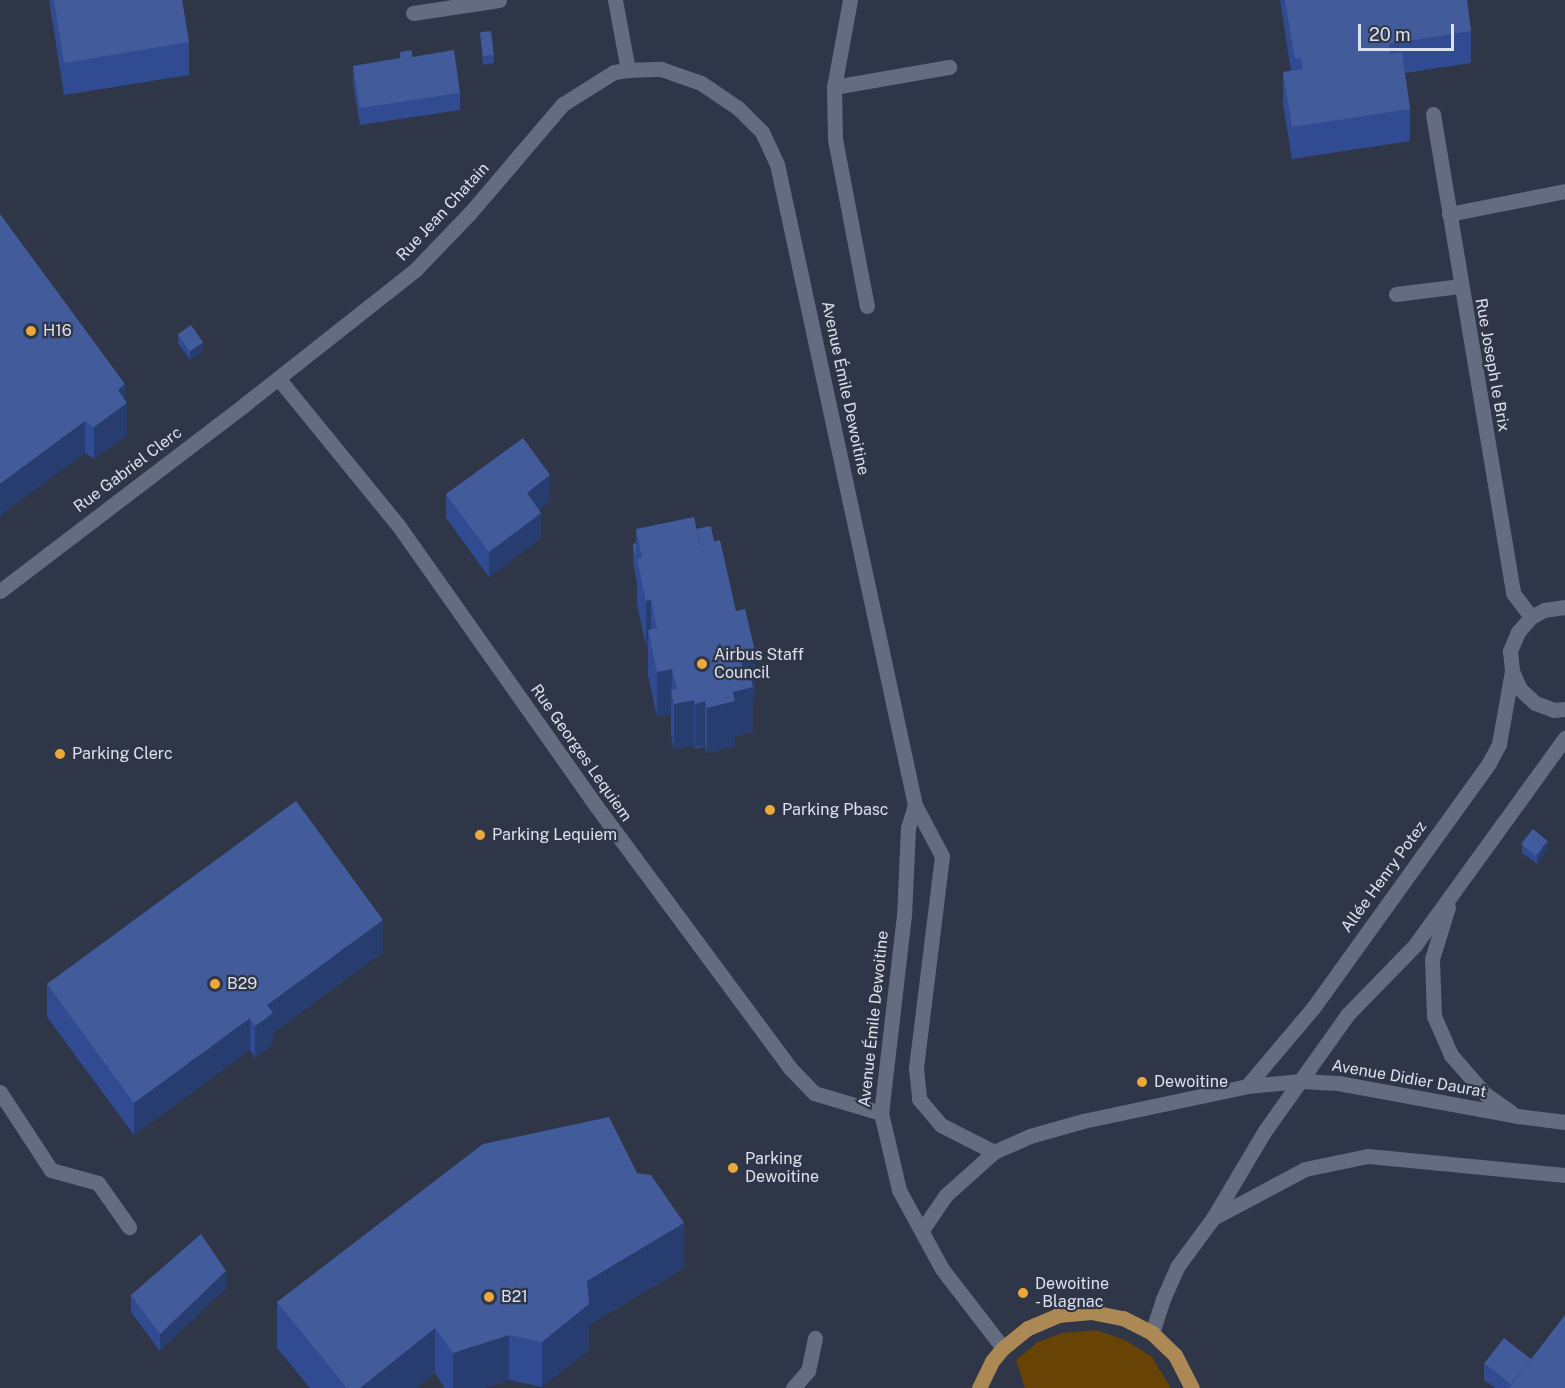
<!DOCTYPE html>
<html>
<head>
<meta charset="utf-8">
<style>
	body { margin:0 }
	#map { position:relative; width:1565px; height:1388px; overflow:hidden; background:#2e3647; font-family:"Public Sans",sans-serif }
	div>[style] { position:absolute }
	.green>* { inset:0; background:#674406 }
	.minor>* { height:15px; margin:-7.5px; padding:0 7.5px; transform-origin:7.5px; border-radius:7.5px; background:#646d80 }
	.major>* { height:15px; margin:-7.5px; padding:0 7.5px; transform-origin:7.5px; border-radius:7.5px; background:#ac8954 }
	.wall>* { inset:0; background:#304b91 }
	.shaded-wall>* { inset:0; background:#273c6f; transform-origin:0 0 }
	.building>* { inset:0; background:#425b9b; transform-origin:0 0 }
	.dots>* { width:16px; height:16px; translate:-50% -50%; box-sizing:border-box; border:3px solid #2e3647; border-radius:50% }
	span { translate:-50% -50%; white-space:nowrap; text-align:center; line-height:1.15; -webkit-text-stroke:4.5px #2e3647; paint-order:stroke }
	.street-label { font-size:16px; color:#dce1ec }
	.poi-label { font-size:16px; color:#dce1ec }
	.left { translate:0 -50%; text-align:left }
	.scale { position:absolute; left:1358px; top:24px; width:96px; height:27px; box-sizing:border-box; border:3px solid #dce1ec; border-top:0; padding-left:8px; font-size:18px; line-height:21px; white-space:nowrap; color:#dce1ec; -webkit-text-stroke:4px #2e3647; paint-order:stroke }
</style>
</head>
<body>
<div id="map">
	<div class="green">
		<div style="clip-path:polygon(1096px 1330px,1125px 1340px,1152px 1357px,1171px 1388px,1025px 1388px,1016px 1360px,1038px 1342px,1062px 1333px)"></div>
	</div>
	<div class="minor">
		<div style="left:615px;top:0;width:71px;rotate:79.5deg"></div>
		<div style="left:850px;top:0;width:88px;rotate:100.4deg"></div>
		<div style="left:834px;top:87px;width:52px;rotate:88.9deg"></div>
		<div style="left:835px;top:139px;width:170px;rotate:79.2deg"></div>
		<div style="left:413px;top:13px;width:87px;rotate:-8.6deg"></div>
		<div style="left:834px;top:87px;width:117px;rotate:-9.9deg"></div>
		<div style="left:1433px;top:114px;width:486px;rotate:80.5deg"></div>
		<div style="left:1513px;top:593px;width:30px;rotate:53deg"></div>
		<div style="left:1449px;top:214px;width:118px;rotate:-11.2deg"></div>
		<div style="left:1396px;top:294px;width:64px;rotate:-7.1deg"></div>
		<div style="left:278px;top:378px;width:190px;rotate:50.8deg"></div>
		<div style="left:398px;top:525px;width:335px;rotate:54.8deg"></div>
		<div style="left:591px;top:799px;width:335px;rotate:53.5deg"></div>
		<div style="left:790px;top:1068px;width:35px;rotate:46deg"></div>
		<div style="left:814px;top:1093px;width:70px;rotate:16.6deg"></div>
		<div style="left:0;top:591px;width:307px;rotate:-37.3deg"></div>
		<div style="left:244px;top:405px;width:219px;rotate:-38.3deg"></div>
		<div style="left:416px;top:269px;width:76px;rotate:-46.1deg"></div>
		<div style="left:469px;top:214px;width:145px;rotate:-49.5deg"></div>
		<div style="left:563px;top:104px;width:60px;rotate:-32.1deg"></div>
		<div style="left:614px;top:72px;width:14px;rotate:-8deg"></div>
		<div style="left:628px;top:70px;width:33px;rotate:-2deg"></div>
		<div style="left:661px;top:69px;width:42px;rotate:19.3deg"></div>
		<div style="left:701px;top:83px;width:45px;rotate:34deg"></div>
		<div style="left:738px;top:108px;width:34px;rotate:45deg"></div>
		<div style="left:762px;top:132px;width:35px;rotate:65deg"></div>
		<div style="left:777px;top:164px;width:656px;rotate:77.85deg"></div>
		<div style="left:915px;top:805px;width:58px;rotate:62.1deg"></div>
		<div style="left:942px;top:856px;width:214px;rotate:97deg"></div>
		<div style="left:916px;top:1068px;width:31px;rotate:84deg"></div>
		<div style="left:919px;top:1099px;width:34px;rotate:50deg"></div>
		<div style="left:941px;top:1125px;width:59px;rotate:27deg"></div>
		<div style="left:1565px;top:607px;width:21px;rotate:172deg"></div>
		<div style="left:1544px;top:610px;width:15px;rotate:152deg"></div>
		<div style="left:1531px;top:617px;width:20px;rotate:131deg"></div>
		<div style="left:1518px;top:632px;width:21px;rotate:113deg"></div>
		<div style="left:1510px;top:651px;width:20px;rotate:84deg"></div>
		<div style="left:1512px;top:671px;width:20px;rotate:66deg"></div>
		<div style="left:1520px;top:689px;width:21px;rotate:43deg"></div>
		<div style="left:1535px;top:703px;width:20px;rotate:20deg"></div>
		<div style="left:1554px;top:710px;width:11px;rotate:-5deg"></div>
		<div style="left:915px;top:805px;width:24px;rotate:107deg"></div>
		<div style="left:908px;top:828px;width:87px;rotate:92.6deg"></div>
		<div style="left:904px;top:915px;width:199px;rotate:96.6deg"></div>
		<div style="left:881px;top:1113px;width:79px;rotate:76.8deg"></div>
		<div style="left:899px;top:1190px;width:90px;rotate:61.4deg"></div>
		<div style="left:942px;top:1269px;width:100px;rotate:52.3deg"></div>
		<div style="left:1448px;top:907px;width:54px;rotate:107.1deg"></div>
		<div style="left:1432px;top:959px;width:57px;rotate:88deg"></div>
		<div style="left:1434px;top:1016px;width:43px;rotate:66.4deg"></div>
		<div style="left:1451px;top:1055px;width:52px;rotate:48.9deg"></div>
		<div style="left:1485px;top:1094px;width:32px;rotate:35deg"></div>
		<div style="left:1247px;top:1086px;width:102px;rotate:-49.8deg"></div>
		<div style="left:1313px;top:1008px;width:302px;rotate:-54.3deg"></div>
		<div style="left:1489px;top:763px;width:21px;rotate:-62deg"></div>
		<div style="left:1499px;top:744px;width:74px;rotate:-79.9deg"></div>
		<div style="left:0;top:1092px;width:93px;rotate:56.8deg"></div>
		<div style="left:51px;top:1170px;width:49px;rotate:15.5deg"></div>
		<div style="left:98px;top:1183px;width:54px;rotate:54.8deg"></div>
		<div style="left:1213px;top:1218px;width:104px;rotate:-28deg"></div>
		<div style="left:1305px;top:1169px;width:64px;rotate:-11.7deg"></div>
		<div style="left:1368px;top:1156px;width:198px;rotate:5.5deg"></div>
		<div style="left:922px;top:1230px;width:42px;rotate:-55.6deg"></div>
		<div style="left:946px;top:1195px;width:64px;rotate:-41.9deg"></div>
		<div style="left:994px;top:1152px;width:39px;rotate:-24deg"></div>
		<div style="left:1030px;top:1136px;width:55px;rotate:-15.8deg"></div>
		<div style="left:1083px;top:1121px;width:168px;rotate:-12deg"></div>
		<div style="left:1247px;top:1086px;width:54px;rotate:-5.3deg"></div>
		<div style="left:1301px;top:1081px;width:37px;rotate:3deg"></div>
		<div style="left:1338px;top:1083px;width:182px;rotate:10.4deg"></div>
		<div style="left:1517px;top:1116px;width:48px;rotate:7.1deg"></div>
		<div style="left:1152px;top:1333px;width:36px;rotate:-72deg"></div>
		<div style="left:1163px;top:1299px;width:35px;rotate:-66deg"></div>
		<div style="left:1177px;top:1267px;width:61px;rotate:-53.7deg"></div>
		<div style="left:1213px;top:1218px;width:100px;rotate:-59.3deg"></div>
		<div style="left:1264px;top:1132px;width:145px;rotate:-54.6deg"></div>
		<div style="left:1348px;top:1014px;width:96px;rotate:-45.8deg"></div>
		<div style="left:1415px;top:945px;width:256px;rotate:-54.1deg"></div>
		<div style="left:793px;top:1388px;width:23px;rotate:-49deg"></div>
		<div style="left:808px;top:1371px;width:34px;rotate:-78deg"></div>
	</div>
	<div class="major">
		<div style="left:979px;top:1388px;width:30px;rotate:-64deg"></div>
		<div style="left:992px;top:1361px;width:17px;rotate:-50deg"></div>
		<div style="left:1003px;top:1348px;width:32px;rotate:-39deg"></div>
		<div style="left:1028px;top:1328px;width:33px;rotate:-23deg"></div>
		<div style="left:1058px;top:1315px;width:33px;rotate:-5deg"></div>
		<div style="left:1091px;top:1312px;width:33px;rotate:11deg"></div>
		<div style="left:1123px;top:1318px;width:33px;rotate:27deg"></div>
		<div style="left:1152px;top:1333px;width:32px;rotate:44deg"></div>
		<div style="left:1175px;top:1355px;width:37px;rotate:63deg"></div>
	</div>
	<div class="wall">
		<div style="clip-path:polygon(49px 0,182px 0,189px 42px,189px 75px,64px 95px)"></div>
		<div style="clip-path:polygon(1280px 0,1467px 0,1471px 31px,1471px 63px,1405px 73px,1410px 109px,1410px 141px,1292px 159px,1283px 105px,1283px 72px,1291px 71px)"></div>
		<div style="clip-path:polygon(480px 33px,494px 55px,494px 63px,483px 65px)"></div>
		<div style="clip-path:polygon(400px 52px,412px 57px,460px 93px,460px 110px,360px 125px,353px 83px,353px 66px,400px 58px)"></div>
		<div style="clip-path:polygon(0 214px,125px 401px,127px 435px,94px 459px,85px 453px)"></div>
		<div style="clip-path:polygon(178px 334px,203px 351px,190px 360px,178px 343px)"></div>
		<div style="clip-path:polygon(446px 494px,550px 500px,539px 509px,541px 538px,489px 577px,446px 518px)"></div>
		<div style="clip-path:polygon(636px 529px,697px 529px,714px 542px,755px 696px,753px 697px,753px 732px,735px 736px,735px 746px,707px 753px,705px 746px,695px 749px,694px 745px,674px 750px,671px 735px,671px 714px,657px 717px,648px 675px,648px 646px,646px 646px,637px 604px,637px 583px,633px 561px,633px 544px,636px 543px)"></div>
		<div style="clip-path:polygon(1522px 845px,1548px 849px,1537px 864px,1522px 853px)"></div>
		<div style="clip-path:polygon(383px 952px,273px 1033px,273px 1045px,255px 1058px,250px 1050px,134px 1135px,47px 1017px,47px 984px)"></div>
		<div style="clip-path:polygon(684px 1268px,589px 1325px,589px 1350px,542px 1387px,509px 1380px,485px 1388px,445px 1388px,435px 1373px,416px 1388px,310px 1388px,277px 1348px,277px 1302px)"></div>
		<div style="clip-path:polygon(226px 1288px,160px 1351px,131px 1312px,131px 1295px)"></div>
		<div style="clip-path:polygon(1531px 1359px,1565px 1388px,1495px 1388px,1484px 1380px,1484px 1363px)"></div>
	</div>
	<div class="shaded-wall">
		<div style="clip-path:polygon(203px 342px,203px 351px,190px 360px,190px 351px)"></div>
		<div style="clip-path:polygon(125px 384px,125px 404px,127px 403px,127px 435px,94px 459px,94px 427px,118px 390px)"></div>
		<div style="clip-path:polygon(85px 421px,85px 453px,0 516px,0 484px)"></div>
		<div style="clip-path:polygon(550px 475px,550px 500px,527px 518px,527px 493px)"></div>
		<div style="clip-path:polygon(541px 513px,541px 538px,489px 577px,489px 552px)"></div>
		<div style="clip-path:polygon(651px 600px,651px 645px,648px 630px,648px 646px,646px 646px,646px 601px)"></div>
		<div style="clip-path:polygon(755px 651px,755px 696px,753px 697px,753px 732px,735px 736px,735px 746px,707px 753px,707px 708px,733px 692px,740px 654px)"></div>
		<div style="clip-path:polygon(672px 669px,671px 714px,657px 717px,657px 672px)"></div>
		<div style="clip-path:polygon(694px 700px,694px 745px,674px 750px,674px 704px)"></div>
		<div style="left:705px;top:701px;width:45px;height:10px;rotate:90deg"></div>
		<div style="clip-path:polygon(1548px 841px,1548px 849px,1537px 864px,1537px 856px)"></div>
		<div style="clip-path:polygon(383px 920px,383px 952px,273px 1033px,273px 1045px,255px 1058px,255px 1026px,267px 1005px)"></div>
		<div style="clip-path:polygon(250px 1018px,250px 1050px,134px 1135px,134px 1103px)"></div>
		<div style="clip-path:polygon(684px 1223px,684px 1268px,589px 1325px,589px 1350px,542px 1387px,542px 1342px,587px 1281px)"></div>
		<div style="clip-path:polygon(226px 1271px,226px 1288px,160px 1351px,160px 1334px)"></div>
		<div style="clip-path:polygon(435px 1328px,435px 1373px,416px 1388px,360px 1388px)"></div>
		<div style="clip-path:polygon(509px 1335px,509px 1380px,485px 1388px,453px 1388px,453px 1353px)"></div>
	</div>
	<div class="building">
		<div style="clip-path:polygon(54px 0,182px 0,189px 42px,64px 63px)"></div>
		<div style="clip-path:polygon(1285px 0,1467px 0,1471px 31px,1389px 44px,1390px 54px,1402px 52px,1410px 109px,1292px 127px,1283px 72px,1303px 69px,1301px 58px,1295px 59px)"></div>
		<div style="left:491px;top:31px;width:24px;height:11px;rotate:83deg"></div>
		<div style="clip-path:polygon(412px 50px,412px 57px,454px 50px,460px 93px,360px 108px,353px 66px,401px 58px,400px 52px)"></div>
		<div style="clip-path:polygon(0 214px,125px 384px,118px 390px,127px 403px,94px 427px,85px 421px,0 484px)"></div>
		<div style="left:191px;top:325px;width:21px;height:16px;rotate:55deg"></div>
		<div style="clip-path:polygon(523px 438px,550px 475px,527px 493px,541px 513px,489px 552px,446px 494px)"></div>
		<div style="clip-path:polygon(694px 517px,700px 545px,720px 540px,736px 611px,745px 609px,755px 651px,740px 654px,744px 674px,750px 673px,753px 687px,733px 692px,735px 701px,707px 708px,705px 701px,695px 704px,694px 700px,674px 704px,671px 690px,677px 689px,672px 669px,657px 672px,648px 630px,657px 628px,651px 600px,646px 601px,637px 559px,642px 558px,636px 529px)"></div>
		<div style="left:711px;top:526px;width:16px;height:14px;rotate:79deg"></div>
		<div style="clip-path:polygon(636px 543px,636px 558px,633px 544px)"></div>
		<div style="clip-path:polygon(296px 801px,383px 920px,267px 1005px,273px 1013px,255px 1026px,250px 1018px,134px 1103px,47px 984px)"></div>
		<div style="left:1533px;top:829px;width:19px;height:19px;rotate:39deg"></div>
		<div style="clip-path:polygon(609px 1117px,637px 1173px,651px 1175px,684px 1223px,587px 1281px,589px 1304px,542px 1342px,509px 1335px,453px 1353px,435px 1328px,360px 1388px,347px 1388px,277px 1302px,483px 1144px)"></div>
		<div style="clip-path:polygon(201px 1234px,226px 1271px,160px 1334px,131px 1295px)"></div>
		<div style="clip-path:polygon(1565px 1315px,1565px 1388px,1509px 1388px)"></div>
		<div style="left:1504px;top:1338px;width:34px;height:32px;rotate:38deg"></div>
	</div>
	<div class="dots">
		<div style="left:31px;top:331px;background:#eda83b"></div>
		<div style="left:702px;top:664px;background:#eda83b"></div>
		<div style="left:60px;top:754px;background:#eda83b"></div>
		<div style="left:770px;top:810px;background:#eda83b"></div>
		<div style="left:480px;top:835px;background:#eda83b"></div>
		<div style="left:215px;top:984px;background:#eda83b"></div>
		<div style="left:1142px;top:1082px;background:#eda83b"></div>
		<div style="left:733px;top:1168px;background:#eda83b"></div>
		<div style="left:1023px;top:1293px;background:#eda83b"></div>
		<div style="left:489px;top:1297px;background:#eda83b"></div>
	</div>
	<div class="street-label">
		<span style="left:443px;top:212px;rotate:-47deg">Rue Jean Chatain</span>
		<span style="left:1492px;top:365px;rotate:80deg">Rue Joseph le Brix</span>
		<span style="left:845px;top:388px;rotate:78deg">Avenue Émile Dewoitine</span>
		<span style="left:128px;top:470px;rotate:-37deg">Rue Gabriel Clerc</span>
		<span style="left:581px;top:753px;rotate:55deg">Rue Georges Lequiem</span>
		<span style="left:1384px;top:877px;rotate:-54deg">Allée Henry Potez</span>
		<span style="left:874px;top:1019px;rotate:-84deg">Avenue Émile Dewoitine</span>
		<span style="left:1409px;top:1079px;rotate:10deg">Avenue Didier Daurat</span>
	</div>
	<div class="poi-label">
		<span class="left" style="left:43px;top:331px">H16</span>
		<span class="left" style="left:714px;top:664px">Airbus Staff<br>Council</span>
		<span class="left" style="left:72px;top:754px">Parking Clerc</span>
		<span class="left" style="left:782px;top:810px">Parking Pbasc</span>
		<span class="left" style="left:492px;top:835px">Parking Lequiem</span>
		<span class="left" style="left:227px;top:984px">B29</span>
		<span class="left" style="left:1154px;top:1082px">Dewoitine</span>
		<span class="left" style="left:745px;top:1168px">Parking<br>Dewoitine</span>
		<span class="left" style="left:1035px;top:1293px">Dewoitine<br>- Blagnac</span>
		<span class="left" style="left:501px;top:1297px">B21</span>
	</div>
	<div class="scale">20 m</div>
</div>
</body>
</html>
